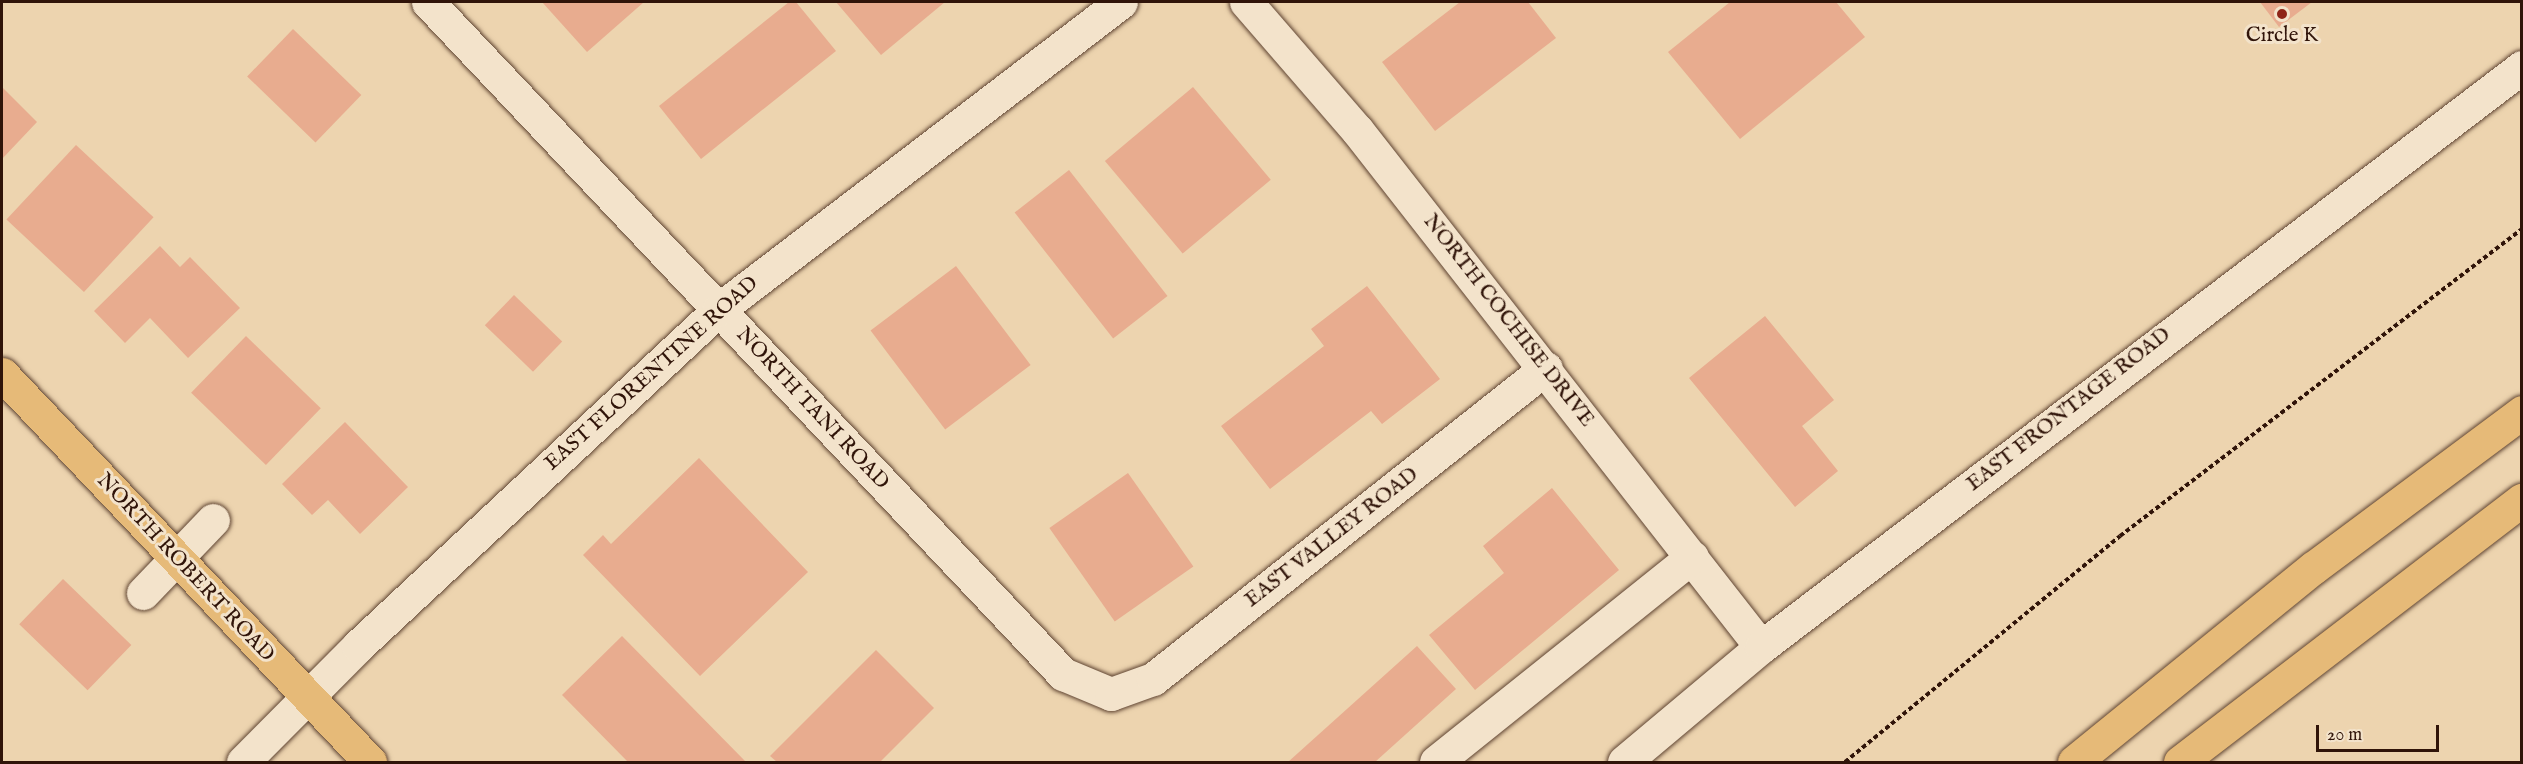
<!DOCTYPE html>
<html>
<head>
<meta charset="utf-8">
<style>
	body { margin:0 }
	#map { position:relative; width:2523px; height:764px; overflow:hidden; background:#edd4af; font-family:"IM FELL English",serif }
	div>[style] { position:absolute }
	.building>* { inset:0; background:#e8ac8f; transform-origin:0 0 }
	.path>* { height:4px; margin-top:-2px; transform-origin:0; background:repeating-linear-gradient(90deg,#301409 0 4.5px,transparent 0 7.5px) }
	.roads { filter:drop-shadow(0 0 2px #5f4432) drop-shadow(0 0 2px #5f4432) }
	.minor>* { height:33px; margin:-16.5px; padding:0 16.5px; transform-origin:16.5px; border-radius:16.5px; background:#f3e3cb }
	.major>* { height:33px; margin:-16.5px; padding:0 16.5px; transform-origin:16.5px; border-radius:16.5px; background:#e6ba78 }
	.dots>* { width:16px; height:16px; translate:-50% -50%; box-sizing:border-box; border:3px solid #f3e3cb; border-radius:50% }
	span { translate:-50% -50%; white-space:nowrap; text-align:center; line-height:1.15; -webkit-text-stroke:6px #f3e3cb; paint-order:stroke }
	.poi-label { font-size:21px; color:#301409 }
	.street-label { font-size:21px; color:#301409 }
	.frame { position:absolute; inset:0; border:3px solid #301409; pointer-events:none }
	.scale { position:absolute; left:2316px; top:725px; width:123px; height:27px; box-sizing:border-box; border:3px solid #301409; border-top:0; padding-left:8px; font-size:18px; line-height:21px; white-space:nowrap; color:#301409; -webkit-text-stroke:4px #f3e3cb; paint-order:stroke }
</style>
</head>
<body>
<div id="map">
	<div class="building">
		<div style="clip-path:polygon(542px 2px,644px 2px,587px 52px)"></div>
		<div style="clip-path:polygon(789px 2px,796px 2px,836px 51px,701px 159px,659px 106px)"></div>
		<div style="clip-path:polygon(836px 2px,945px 2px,881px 55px)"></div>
		<div style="clip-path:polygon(1460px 2px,1528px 2px,1556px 38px,1435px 131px,1382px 62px)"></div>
		<div style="clip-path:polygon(1730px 2px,1836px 2px,1865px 37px,1740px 139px,1668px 52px)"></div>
		<div style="clip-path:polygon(2260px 2px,2312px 2px,2279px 27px)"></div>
		<div style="left:293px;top:29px;width:95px;height:66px;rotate:44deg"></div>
		<div style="clip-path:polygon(2px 87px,37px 122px,2px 159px)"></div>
		<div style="left:1193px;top:87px;width:121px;height:115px;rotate:50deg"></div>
		<div style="left:76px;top:145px;width:106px;height:102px;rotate:43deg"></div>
		<div style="left:1069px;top:170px;width:160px;height:69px;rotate:52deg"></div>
		<div style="clip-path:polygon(160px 246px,180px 267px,190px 257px,240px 308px,188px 358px,150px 318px,125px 343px,94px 311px)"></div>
		<div style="left:956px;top:266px;width:124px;height:107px;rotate:53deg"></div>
		<div style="clip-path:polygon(1367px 286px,1440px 379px,1382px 424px,1371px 411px,1270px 489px,1221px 426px,1324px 346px,1311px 329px)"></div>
		<div style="left:514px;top:295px;width:67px;height:42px;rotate:44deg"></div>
		<div style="clip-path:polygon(1765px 316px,1834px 400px,1802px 426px,1838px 471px,1795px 507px,1689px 378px)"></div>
		<div style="left:246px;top:336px;width:104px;height:79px;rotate:44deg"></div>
		<div style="clip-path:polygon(345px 422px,408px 487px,360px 534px,328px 500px,312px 515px,282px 484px)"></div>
		<div style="clip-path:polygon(699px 458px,808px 572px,700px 676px,583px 555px,603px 535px,611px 544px)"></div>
		<div style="left:1128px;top:473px;width:114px;height:96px;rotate:55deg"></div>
		<div style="clip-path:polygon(1552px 488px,1619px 570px,1475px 690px,1429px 635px,1504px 573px,1483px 546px)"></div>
		<div style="left:63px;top:579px;width:95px;height:63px;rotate:44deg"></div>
		<div style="clip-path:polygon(622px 636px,746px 762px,628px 762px,562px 695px)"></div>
		<div style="clip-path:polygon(1417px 646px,1456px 689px,1375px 762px,1288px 762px)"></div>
		<div style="clip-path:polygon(876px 650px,934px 708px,880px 762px,777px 762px,770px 756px)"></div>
	</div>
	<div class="path">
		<div style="left:1845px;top:762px;width:356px;rotate:-39.4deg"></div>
		<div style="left:2120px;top:536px;width:506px;rotate:-37.37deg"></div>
	</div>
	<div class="roads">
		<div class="minor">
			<div style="left:428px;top:2px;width:925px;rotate:46.62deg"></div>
			<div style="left:1063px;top:674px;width:52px;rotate:22.6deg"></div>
			<div style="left:1111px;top:694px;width:45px;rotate:-19.7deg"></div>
			<div style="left:1153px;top:679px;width:501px;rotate:-38.36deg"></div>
			<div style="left:1246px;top:2px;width:169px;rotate:49.1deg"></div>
			<div style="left:1357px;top:130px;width:656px;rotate:51.99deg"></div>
			<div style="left:143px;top:593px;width:101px;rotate:-46.2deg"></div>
			<div style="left:243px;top:762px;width:163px;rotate:-45.2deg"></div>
			<div style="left:358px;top:646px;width:492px;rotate:-43deg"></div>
			<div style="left:718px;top:310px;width:507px;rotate:-37.39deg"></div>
			<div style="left:1436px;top:762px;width:328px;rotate:-38.7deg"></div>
			<div style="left:1624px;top:762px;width:179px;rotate:-40deg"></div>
			<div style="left:1761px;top:647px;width:957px;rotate:-37.31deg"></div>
		</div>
		<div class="major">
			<div style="left:2px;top:374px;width:535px;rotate:46.52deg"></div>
			<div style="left:2074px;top:762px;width:308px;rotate:-39.1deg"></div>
			<div style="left:2313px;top:568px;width:261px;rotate:-36.7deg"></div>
			<div style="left:2180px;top:762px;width:431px;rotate:-37.5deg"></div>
		</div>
	</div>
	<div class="dots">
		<div style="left:2282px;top:14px;background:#8f2418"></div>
	</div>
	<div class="poi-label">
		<span style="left:2282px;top:36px">Circle K</span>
	</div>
	<div class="street-label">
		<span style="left:1508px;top:321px;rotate:52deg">NORTH COCHISE DRIVE</span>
		<span style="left:652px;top:374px;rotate:-42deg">EAST FLORENTINE ROAD</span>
		<span style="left:812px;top:409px;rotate:47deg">NORTH TANI ROAD</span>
		<span style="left:2069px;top:410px;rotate:-38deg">EAST FRONTAGE ROAD</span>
		<span style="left:1332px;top:538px;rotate:-38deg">EAST VALLEY ROAD</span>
		<span style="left:185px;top:568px;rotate:47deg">NORTH ROBERT ROAD</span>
	</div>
	<div class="frame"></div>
	<div class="scale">20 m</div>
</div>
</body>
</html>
